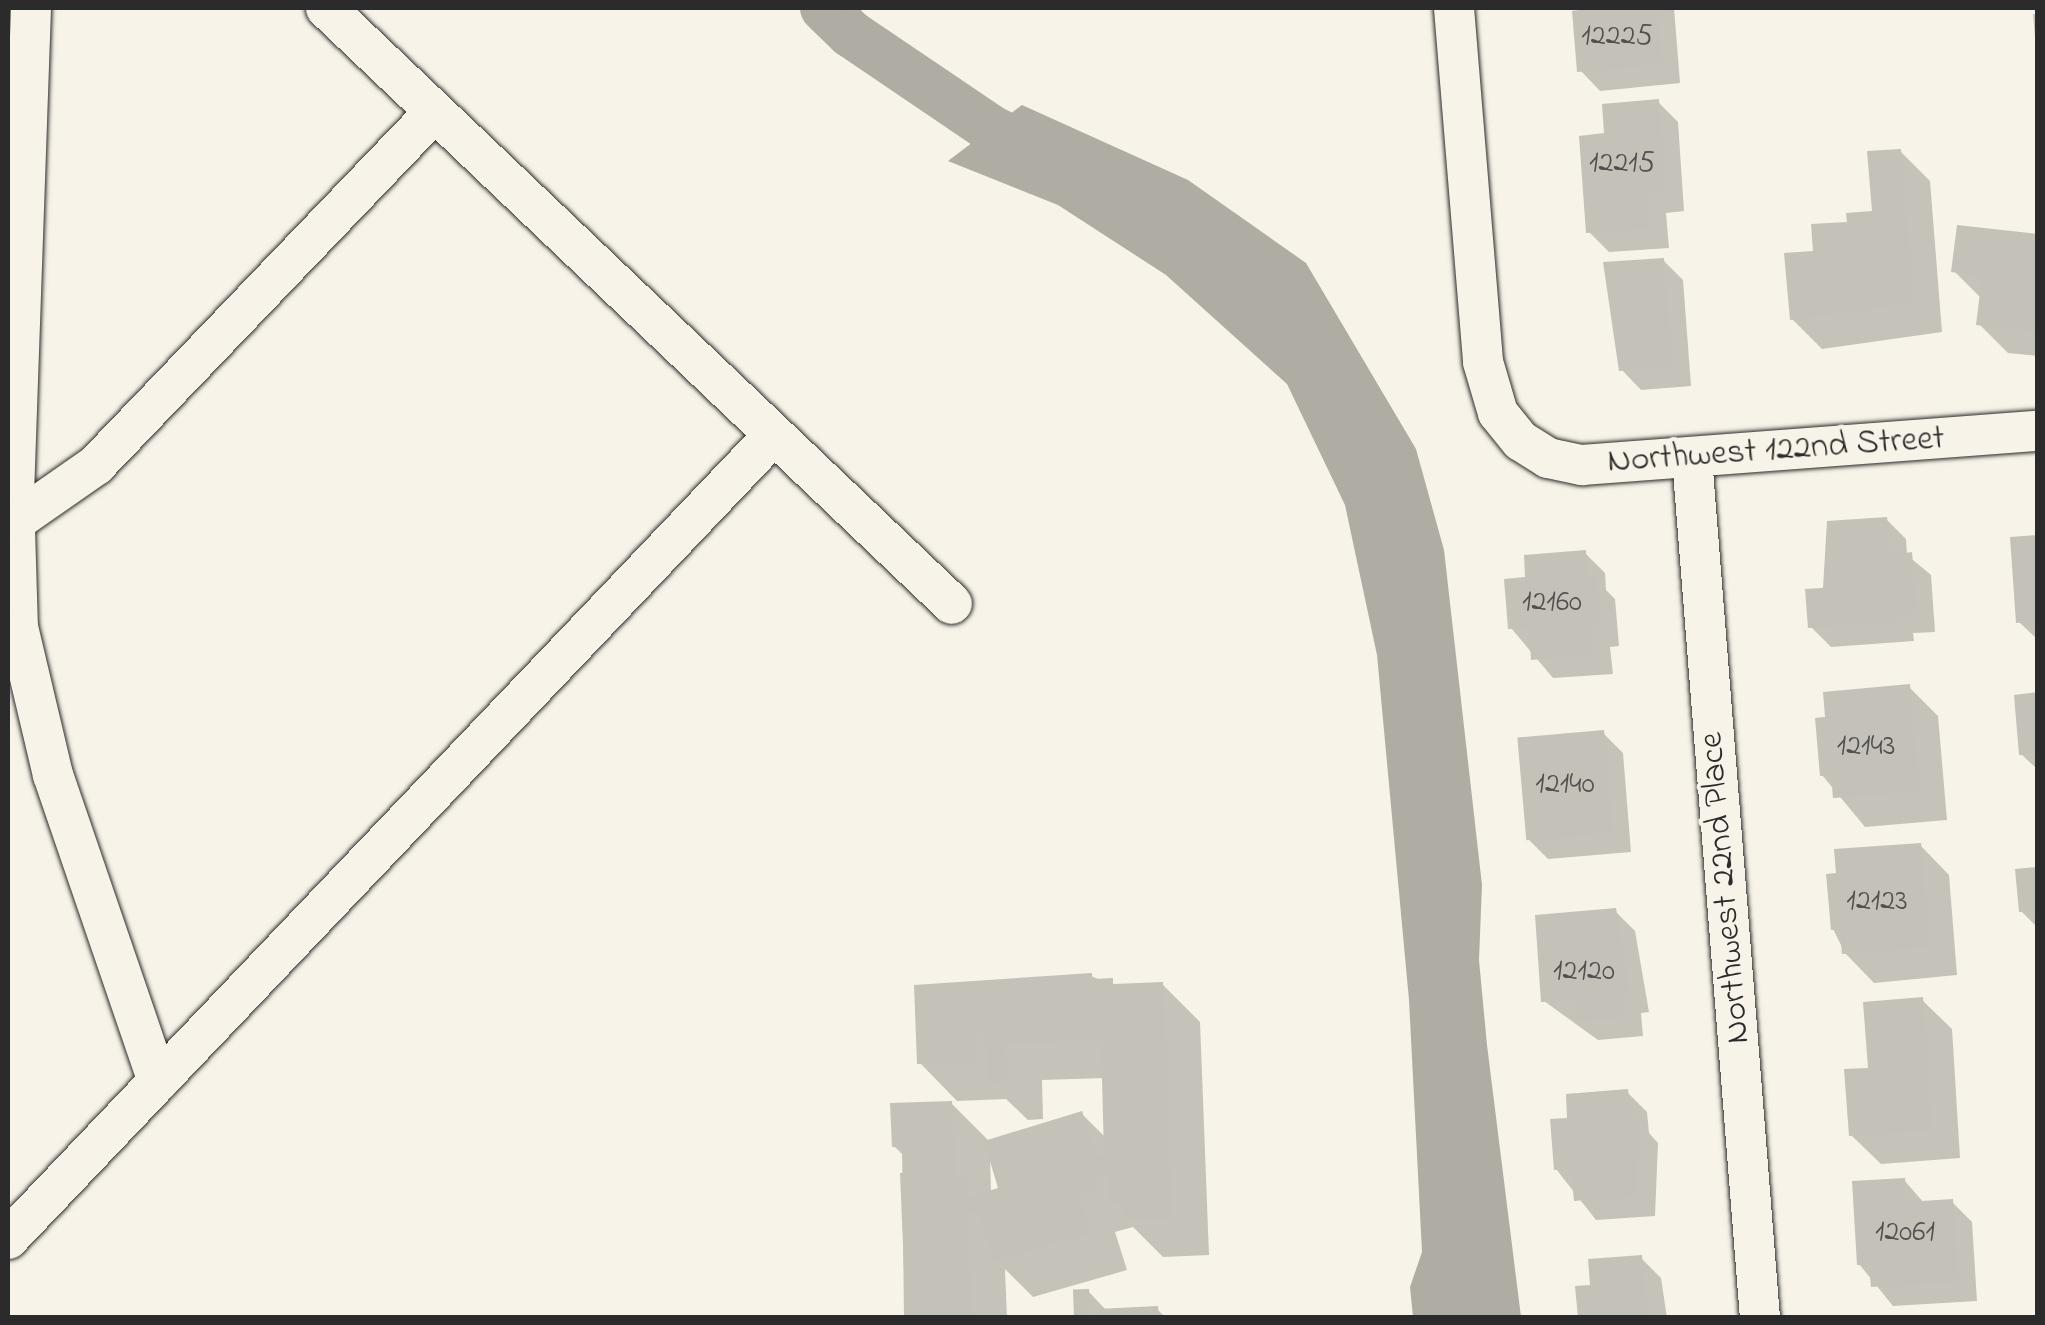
<!DOCTYPE html>
<html>
<head>
<meta charset="utf-8">
<style>
	body { margin:0 }
	#map { position:relative; width:2045px; height:1325px; overflow:hidden; background:#f7f3e8; font-family:"Indie Flower",sans-serif }
	div>[style] { position:absolute }
	.water>* { inset:0; background:#afaca4 }
	.shadow>* { inset:0; background:#0003 }
	.canal>* { height:48px; margin:-24px; padding:0 24px; transform-origin:24px; border-radius:24px; background:#afaca4 }
	.building>* { inset:0; background:#c4c1b9; transform-origin:0 0 }
	.roads { filter:drop-shadow(0 0 2px #2b2b2b) drop-shadow(0 0 2px #2b2b2b) }
	.street>* { height:40px; margin:-20px; padding:0 20px; transform-origin:20px; border-radius:20px; background:#f7f3e8 }
	span { translate:-50% -50%; white-space:nowrap; text-align:center; line-height:1.15; -webkit-text-stroke:8px #f7f3e8; paint-order:stroke }
	.number-label { font-size:30px; color:#51504e }
	.number-label span { -webkit-text-stroke-width:0 }
	.street-label { font-size:35px; color:#2b2b2b }
	.frame { position:absolute; inset:0; border:10px solid #2b2b2b; pointer-events:none }
</style>
</head>
<body>
<div id="map">
	<div class="water">
		<div style="clip-path:polygon(1022px 105px,1188px 180px,1306px 263px,1416px 449px,1444px 550px,1482px 885px,1479px 960px,1487px 1045px,1521px 1317px,1413px 1317px,1410px 1287px,1422px 1252px,1409px 1000px,1377px 655px,1345px 505px,1287px 384px,1166px 275px,1058px 205px,948px 161px)"></div>
	</div>
	<div class="shadow">
		<div style="clip-path:polygon(1594px 8px,1674px 8px,1680px 83px,1600px 91px,1580px 70px)"></div>
		<div style="clip-path:polygon(2033px 14px,2038px 14px,2038px 40px,2035px 38px)"></div>
		<div style="clip-path:polygon(1658px 102px,1678px 122px,1684px 211px,1666px 213px,1669px 248px,1609px 252px,1589px 232px,1607px 135px)"></div>
		<div style="clip-path:polygon(1900px 151px,1930px 181px,1942px 332px,1822px 349px,1792px 319px,1816px 253px,1874px 213px)"></div>
		<div style="clip-path:polygon(2038px 236px,2038px 356px,2008px 353px,1979px 324px,1982px 299px,1954px 271px)"></div>
		<div style="clip-path:polygon(1663px 260px,1683px 280px,1691px 386px,1641px 390px,1621px 369px)"></div>
		<div style="clip-path:polygon(1886px 519px,1906px 539px,1907px 555px,1931px 575px,1935px 632px,1913px 633px,1914px 641px,1831px 647px,1811px 627px,1825px 590px)"></div>
		<div style="clip-path:polygon(2038px 538px,2038px 640px,2019px 622px)"></div>
		<div style="clip-path:polygon(1585px 553px,1605px 573px,1606px 590px,1615px 599px,1619px 646px,1610px 647px,1613px 674px,1553px 678px,1511px 628px,1528px 580px)"></div>
		<div style="clip-path:polygon(1909px 687px,1938px 716px,1947px 820px,1865px 827px,1822px 775px)"></div>
		<div style="clip-path:polygon(2038px 695px,2038px 770px,2021px 754px)"></div>
		<div style="clip-path:polygon(1603px 733px,1623px 753px,1631px 852px,1548px 859px,1528px 839px)"></div>
		<div style="clip-path:polygon(1920px 845px,1949px 875px,1957px 975px,1874px 983px,1845px 953px,1833px 929px)"></div>
		<div style="clip-path:polygon(2038px 869px,2038px 928px,2021px 911px)"></div>
		<div style="clip-path:polygon(1615px 911px,1635px 931px,1649px 1012px,1641px 1013px,1643px 1036px,1598px 1040px,1544px 1001px)"></div>
		<div style="clip-path:polygon(evenodd,1091px 976px,1118px 987px,1162px 984px,1200px 1022px,1209px 1255px,1163px 1257px,1133px 1227px,1115px 1232px,1127px 1270px,1033px 1297px,1005px 1269px,1007px 1318px,906px 1318px,900px 1173px,906px 1173px,905px 1157px,894px 1146px,951px 1103px,990px 1142px,1081px 1113px,1107px 1139px,1105px 1078px,1042px 1080px,1043px 1119px,1028px 1120px,1006px 1099px,957px 1101px,920px 1063px,917px 988px,1091px 976px,990px 1158px,1001px 1190px,991px 1193px,990px 1158px)"></div>
		<div style="clip-path:polygon(1922px 1000px,1952px 1029px,1960px 1158px,1881px 1164px,1851px 1135px,1870px 1070px)"></div>
		<div style="clip-path:polygon(1627px 1092px,1647px 1112px,1649px 1133px,1658px 1143px,1655px 1216px,1596px 1220px,1556px 1169px,1570px 1120px)"></div>
		<div style="clip-path:polygon(1904px 1180px,1924px 1203px,1952px 1202px,1972px 1222px,1977px 1301px,1893px 1306px,1859px 1264px)"></div>
		<div style="clip-path:polygon(1641px 1258px,1661px 1278px,1667px 1318px,1580px 1318px,1592px 1287px)"></div>
		<div style="clip-path:polygon(1088px 1291px,1107px 1311px,1157px 1309px,1166px 1318px,1076px 1318px)"></div>
	</div>
	<div class="canal">
		<div style="left:824px;top:8px;width:37px;rotate:44deg"></div>
		<div style="left:851px;top:34px;width:171px;rotate:34.1deg"></div>
		<div style="left:993px;top:130px;width:64px;rotate:27deg"></div>
	</div>
	<div class="building">
		<div style="clip-path:polygon(1592px 8px,1657px 8px,1662px 64px,1577px 72px,1572px 11px)"></div>
		<div style="clip-path:polygon(1659px 99px,1665px 192px,1648px 193px,1650px 228px,1586px 233px,1579px 136px,1604px 133px,1602px 104px)"></div>
		<div style="clip-path:polygon(1901px 149px,1914px 303px,1790px 320px,1784px 253px,1813px 251px,1811px 224px,1847px 222px,1846px 213px,1872px 211px,1867px 151px)"></div>
		<div style="clip-path:polygon(1957px 225px,2038px 234px,2038px 332px,1976px 325px,1982px 276px,1951px 272px)"></div>
		<div style="clip-path:polygon(1664px 258px,1672px 366px,1619px 371px,1603px 262px)"></div>
		<div style="clip-path:polygon(1887px 517px,1890px 555px,1912px 552px,1917px 613px,1894px 614px,1895px 622px,1808px 628px,1805px 589px,1823px 588px,1827px 521px)"></div>
		<div style="clip-path:polygon(2038px 535px,2038px 621px,2016px 623px,2010px 537px)"></div>
		<div style="clip-path:polygon(1586px 550px,1587px 577px,1596px 576px,1600px 627px,1592px 628px,1594px 655px,1531px 660px,1529px 628px,1508px 629px,1504px 579px,1525px 577px,1524px 555px)"></div>
		<div style="clip-path:polygon(1910px 684px,1919px 792px,1833px 798px,1831px 775px,1820px 776px,1815px 718px,1825px 717px,1823px 692px)"></div>
		<div style="clip-path:polygon(2038px 692px,2038px 754px,2019px 755px,2014px 695px)"></div>
		<div style="left:1604px;top:730px;width:103px;height:87px;rotate:85deg"></div>
		<div style="clip-path:polygon(1921px 843px,1929px 947px,1842px 954px,1840px 930px,1831px 930px,1826px 874px,1836px 873px,1834px 849px)"></div>
		<div style="clip-path:polygon(2038px 867px,2038px 911px,2019px 912px,2015px 869px)"></div>
		<div style="clip-path:polygon(1616px 908px,1630px 993px,1622px 994px,1625px 1017px,1575px 1021px,1574px 1000px,1541px 1002px,1535px 915px)"></div>
		<div style="clip-path:polygon(1092px 973px,1092px 979px,1113px 978px,1113px 984px,1163px 982px,1172px 1219px,1123px 1220px,1123px 1202px,1108px 1203px,1109px 1174px,1091px 1180px,1094px 1190px,1079px 1195px,1091px 1233px,994px 1261px,978px 1211px,968px 1214px,972px 1318px,904px 1318px,902px 1147px,892px 1147px,890px 1103px,952px 1101px,956px 1176px,967px 1181px,966px 1198px,998px 1188px,984px 1141px,1082px 1111px,1096px 1157px,1104px 1154px,1101px 1041px,1005px 1044px,1007px 1083px,988px 1083px,986px 1033px,977px 1033px,978px 1062px,917px 1064px,914px 985px)"></div>
		<div style="clip-path:polygon(1923px 997px,1932px 1130px,1849px 1136px,1844px 1069px,1868px 1068px,1863px 1002px)"></div>
		<div style="clip-path:polygon(1628px 1089px,1631px 1121px,1639px 1120px,1636px 1196px,1574px 1201px,1571px 1169px,1554px 1170px,1550px 1119px,1567px 1118px,1566px 1094px)"></div>
		<div style="clip-path:polygon(1905px 1178px,1906px 1202px,1953px 1199px,1958px 1282px,1871px 1287px,1869px 1265px,1857px 1265px,1852px 1181px)"></div>
		<div style="clip-path:polygon(1642px 1255px,1647px 1312px,1654px 1318px,1578px 1318px,1575px 1286px,1590px 1285px,1588px 1259px)"></div>
		<div style="left:1089px;top:1289px;width:29px;height:16px;rotate:88deg"></div>
		<div style="clip-path:polygon(1158px 1306px,1159px 1318px,1098px 1318px,1097px 1309px)"></div>
	</div>
	<div class="roads">
		<div class="street">
			<div style="left:31px;top:8px;width:487px;rotate:92deg"></div>
			<div style="left:14px;top:495px;width:132px;rotate:88.3deg"></div>
			<div style="left:18px;top:627px;width:152px;rotate:76.7deg"></div>
			<div style="left:53px;top:775px;width:324px;rotate:71.1deg"></div>
			<div style="left:326px;top:8px;width:864px;rotate:43.59deg"></div>
			<div style="left:1454px;top:8px;width:355px;rotate:85.3deg"></div>
			<div style="left:1483px;top:362px;width:53px;rotate:73.6deg"></div>
			<div style="left:1498px;top:413px;width:36px;rotate:51deg"></div>
			<div style="left:1521px;top:441px;width:32px;rotate:32deg"></div>
			<div style="left:1548px;top:458px;width:35px;rotate:12deg"></div>
			<div style="left:1582px;top:465px;width:457px;rotate:-4.3deg"></div>
			<div style="left:1692px;top:458px;width:863px;rotate:85.48deg"></div>
			<div style="left:13px;top:523px;width:101px;rotate:-34.9deg"></div>
			<div style="left:96px;top:465px;width:489px;rotate:-46.2deg"></div>
			<div style="left:8px;top:1239px;width:1110px;rotate:-46.39deg"></div>
		</div>
	</div>
	<div class="number-label">
		<span style="left:1617px;top:37px">12225</span>
		<span style="left:1622px;top:164px">12215</span>
		<span style="left:1552px;top:603px">12160</span>
		<span style="left:1866px;top:747px">12143</span>
		<span style="left:1565px;top:785px">12140</span>
		<span style="left:1877px;top:902px">12123</span>
		<span style="left:1584px;top:972px">12120</span>
		<span style="left:1905px;top:1233px">12061</span>
	</div>
	<div class="street-label">
		<span style="left:1776px;top:451px;rotate:-4deg">Northwest 122nd Street</span>
		<span style="left:1726px;top:888px;rotate:-95deg">Northwest 22nd Place</span>
	</div>
	<div class="frame"></div>
</div>
</body>
</html>
